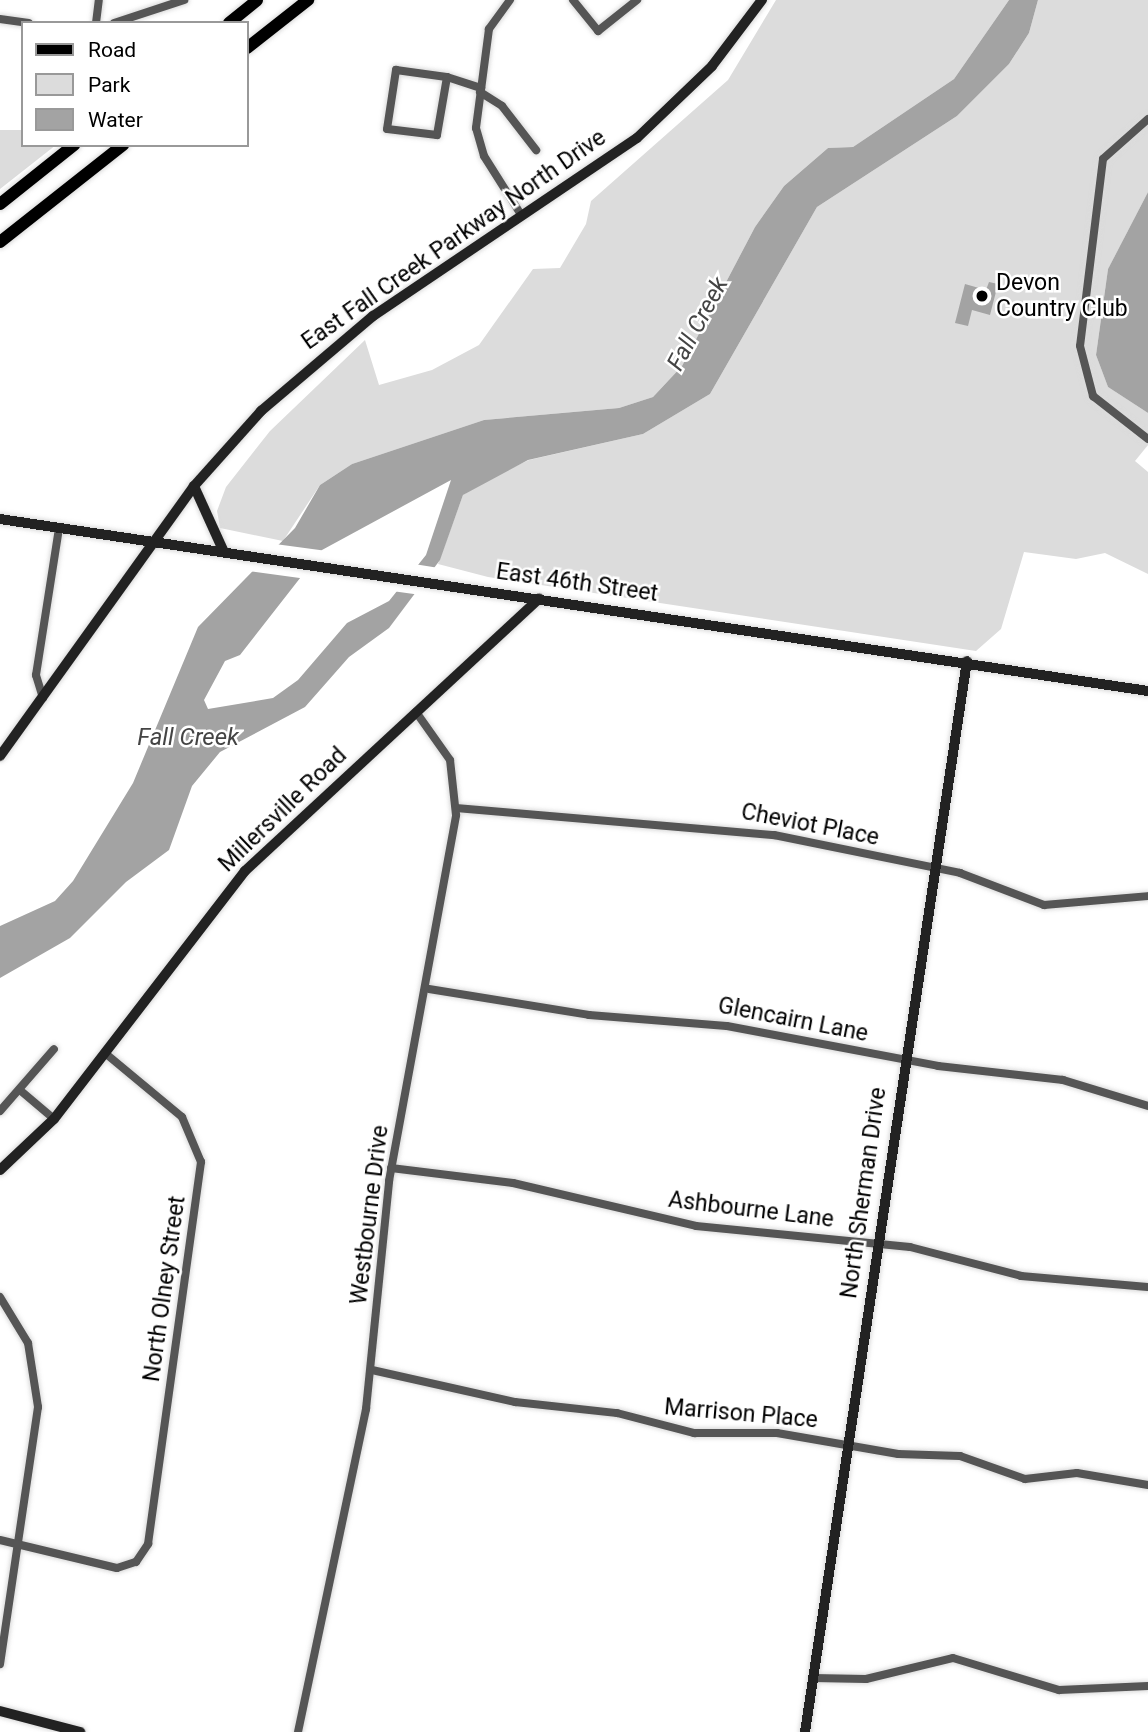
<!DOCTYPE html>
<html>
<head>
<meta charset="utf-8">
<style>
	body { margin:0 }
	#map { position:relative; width:1148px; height:1732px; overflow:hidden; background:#fff; font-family:Roboto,sans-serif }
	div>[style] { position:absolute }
	.green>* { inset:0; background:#dcdcdc }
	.water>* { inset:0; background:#a3a3a3 }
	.pier>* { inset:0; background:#fff }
	.roads { filter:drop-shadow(0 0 2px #dbdbdb) drop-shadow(0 0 2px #dbdbdb) }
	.street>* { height:8px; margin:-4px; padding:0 4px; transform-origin:4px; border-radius:4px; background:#555 }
	.secondary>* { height:10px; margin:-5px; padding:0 5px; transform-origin:5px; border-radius:5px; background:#222 }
	.primary>* { height:12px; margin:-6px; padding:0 6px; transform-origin:6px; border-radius:6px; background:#000 }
	.dots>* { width:19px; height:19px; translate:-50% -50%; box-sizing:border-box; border:4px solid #fff; border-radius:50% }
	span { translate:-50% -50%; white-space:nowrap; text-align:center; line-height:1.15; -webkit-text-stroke:5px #fff; paint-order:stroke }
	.street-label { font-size:23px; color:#000 }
	.poi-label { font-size:23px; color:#000 }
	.left { translate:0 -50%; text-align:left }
	.water-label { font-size:24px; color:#444; font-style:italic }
	.legend { position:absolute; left:21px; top:21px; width:228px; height:126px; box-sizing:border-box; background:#fff; border:2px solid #999; margin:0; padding:9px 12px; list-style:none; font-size:21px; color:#000 }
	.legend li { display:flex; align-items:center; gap:14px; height:35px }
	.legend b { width:35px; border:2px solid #999 }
</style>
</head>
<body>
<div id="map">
	<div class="green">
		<div style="clip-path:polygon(776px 0,1009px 0,954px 79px,853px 147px,828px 148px,784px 186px,755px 227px,682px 366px,653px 397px,619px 408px,484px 420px,352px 464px,320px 485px,283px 541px,220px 528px,217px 511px,226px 487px,270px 431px,365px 340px,379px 385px,432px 370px,479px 345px,533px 269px,560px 268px,586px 224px,591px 201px,728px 80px)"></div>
		<div style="clip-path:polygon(1038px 0,1148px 0,1148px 192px,1108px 269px,1096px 355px,1108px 387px,1148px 413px,1148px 445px,1135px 461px,1148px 472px,1148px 574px,1105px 553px,1076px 559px,1024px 552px,1001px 629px,976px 651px,488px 577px,438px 564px,463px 495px,487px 479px,529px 460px,643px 434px,710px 394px,817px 207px,957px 116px,1009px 64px,1029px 33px)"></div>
		<div style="clip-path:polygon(0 130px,23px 130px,23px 145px,56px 145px,0 189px)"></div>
	</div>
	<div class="water">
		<div style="clip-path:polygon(evenodd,1009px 0,1038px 0,1029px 33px,1009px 64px,957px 116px,817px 207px,710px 394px,643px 434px,528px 460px,463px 495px,440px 560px,389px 628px,349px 657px,305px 707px,220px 752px,192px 786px,169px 850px,126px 882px,70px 938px,0 978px,0 926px,55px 901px,73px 881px,133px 783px,198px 627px,295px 528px,320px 485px,352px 464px,484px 420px,619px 408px,653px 397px,682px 366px,755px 227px,784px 186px,828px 148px,853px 147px,954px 79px,1009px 0,451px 480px,426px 555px,389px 601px,347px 623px,298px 680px,273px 698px,208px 709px,204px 700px,225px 661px,240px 655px,322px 550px,451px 480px)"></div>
		<div style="clip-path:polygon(1148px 192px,1148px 413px,1108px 387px,1096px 355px,1108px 269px)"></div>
		<div style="clip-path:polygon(989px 282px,998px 284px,990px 315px,972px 310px,968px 326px,955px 323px,965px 284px,986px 290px)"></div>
	</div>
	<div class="pier">
		<div style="clip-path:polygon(275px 544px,327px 551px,307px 579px,248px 571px)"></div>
		<div style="clip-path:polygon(414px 564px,439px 568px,421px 595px,392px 591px)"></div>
	</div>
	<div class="roads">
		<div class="street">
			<div style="left:510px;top:0;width:36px;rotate:126deg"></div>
			<div style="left:489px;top:29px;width:100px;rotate:97.5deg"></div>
			<div style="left:476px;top:128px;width:29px;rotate:74deg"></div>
			<div style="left:484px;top:156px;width:71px;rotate:57.7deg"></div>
			<div style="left:573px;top:0;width:40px;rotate:51deg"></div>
			<div style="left:598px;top:31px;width:50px;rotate:-38.5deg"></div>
			<div style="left:0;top:19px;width:29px;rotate:8deg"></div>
			<div style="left:96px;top:23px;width:23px;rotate:-83deg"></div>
			<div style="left:114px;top:23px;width:74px;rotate:-18.2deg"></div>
			<div style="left:396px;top:70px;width:51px;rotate:7.8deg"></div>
			<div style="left:447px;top:77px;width:59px;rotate:99.8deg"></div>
			<div style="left:437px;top:135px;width:50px;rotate:-173.2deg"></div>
			<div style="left:387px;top:129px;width:60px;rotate:-81.3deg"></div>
			<div style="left:447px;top:77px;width:36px;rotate:18deg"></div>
			<div style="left:480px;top:92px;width:26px;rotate:32deg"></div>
			<div style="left:502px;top:106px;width:56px;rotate:52.3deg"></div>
			<div style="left:1148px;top:119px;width:60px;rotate:138.4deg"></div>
			<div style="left:1103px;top:159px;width:188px;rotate:97deg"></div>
			<div style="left:1080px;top:346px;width:52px;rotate:75.4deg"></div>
			<div style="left:1093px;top:396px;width:70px;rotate:38deg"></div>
			<div style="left:43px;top:698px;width:24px;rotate:-107deg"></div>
			<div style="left:36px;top:675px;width:149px;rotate:-81.1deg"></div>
			<div style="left:457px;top:808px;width:318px;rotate:4.9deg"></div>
			<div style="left:774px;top:835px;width:190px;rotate:11.5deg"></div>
			<div style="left:960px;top:873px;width:90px;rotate:20.9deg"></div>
			<div style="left:1044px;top:905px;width:104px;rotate:-4.9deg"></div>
			<div style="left:429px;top:989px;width:162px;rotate:9.2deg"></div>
			<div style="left:589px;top:1015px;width:138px;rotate:4.6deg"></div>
			<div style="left:727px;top:1026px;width:215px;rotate:10.7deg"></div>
			<div style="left:938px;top:1066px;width:126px;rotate:6.4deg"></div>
			<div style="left:1063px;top:1080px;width:89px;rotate:17deg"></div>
			<div style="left:21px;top:1091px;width:43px;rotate:40.3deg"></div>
			<div style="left:0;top:1111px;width:82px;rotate:-48.9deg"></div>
			<div style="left:391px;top:1168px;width:123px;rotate:7deg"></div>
			<div style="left:513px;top:1183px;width:188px;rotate:13.2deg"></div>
			<div style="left:696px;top:1226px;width:215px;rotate:5.6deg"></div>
			<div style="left:910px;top:1247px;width:115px;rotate:14.6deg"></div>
			<div style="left:1021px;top:1276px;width:127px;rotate:5deg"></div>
			<div style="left:0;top:1297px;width:54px;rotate:58.7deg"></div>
			<div style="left:28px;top:1343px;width:65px;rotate:81.1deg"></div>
			<div style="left:38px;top:1407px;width:260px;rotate:98.4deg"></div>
			<div style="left:372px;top:1370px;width:147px;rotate:12.6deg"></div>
			<div style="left:515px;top:1402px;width:103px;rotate:6.2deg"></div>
			<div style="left:617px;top:1413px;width:80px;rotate:14.6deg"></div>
			<div style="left:694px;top:1433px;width:83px"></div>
			<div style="left:777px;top:1433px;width:123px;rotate:9.8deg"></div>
			<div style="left:898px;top:1454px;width:62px;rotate:1.8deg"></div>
			<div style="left:960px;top:1456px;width:69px;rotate:19.5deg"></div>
			<div style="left:1025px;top:1479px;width:52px;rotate:-6.6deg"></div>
			<div style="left:1077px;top:1473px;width:72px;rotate:9.6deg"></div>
			<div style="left:0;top:1540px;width:120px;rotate:13.5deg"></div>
			<div style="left:117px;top:1568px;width:20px;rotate:-18deg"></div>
			<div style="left:136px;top:1562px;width:22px;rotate:-56deg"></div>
			<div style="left:148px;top:1544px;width:386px;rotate:-82.1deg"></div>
			<div style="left:201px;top:1162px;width:49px;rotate:-112.9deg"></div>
			<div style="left:182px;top:1117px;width:99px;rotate:-140.3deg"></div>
			<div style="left:813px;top:1678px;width:53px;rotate:1.1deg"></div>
			<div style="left:866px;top:1679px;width:89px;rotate:-13.6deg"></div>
			<div style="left:953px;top:1658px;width:111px;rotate:16.8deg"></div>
			<div style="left:1059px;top:1690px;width:89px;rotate:-2.6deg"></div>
			<div style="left:298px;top:1732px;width:330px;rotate:-78.1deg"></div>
			<div style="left:366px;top:1409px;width:229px;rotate:-84.2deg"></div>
			<div style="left:389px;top:1181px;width:372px;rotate:-79.6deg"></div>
			<div style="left:456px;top:815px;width:55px;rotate:-96.2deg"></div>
			<div style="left:450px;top:760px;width:59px;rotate:-125.3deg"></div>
		</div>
		<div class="secondary">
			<div style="left:194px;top:486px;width:72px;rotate:65.6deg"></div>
			<div style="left:0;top:519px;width:1161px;rotate:8.52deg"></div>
			<div style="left:0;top:756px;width:332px;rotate:-54.3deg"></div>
			<div style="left:194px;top:486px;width:101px;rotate:-48.2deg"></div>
			<div style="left:261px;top:411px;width:147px;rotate:-40.3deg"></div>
			<div style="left:373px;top:316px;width:318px;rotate:-34deg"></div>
			<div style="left:637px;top:138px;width:104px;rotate:-43.8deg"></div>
			<div style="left:712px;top:66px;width:83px;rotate:-52.9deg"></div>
			<div style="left:0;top:1170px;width:74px;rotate:-43.4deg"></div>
			<div style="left:54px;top:1119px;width:313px;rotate:-52.4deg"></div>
			<div style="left:245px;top:871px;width:401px;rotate:-42.8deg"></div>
			<div style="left:0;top:1711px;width:83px;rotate:14.7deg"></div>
			<div style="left:805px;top:1732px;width:1083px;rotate:-81.4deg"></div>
		</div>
		<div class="primary">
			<div style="left:229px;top:23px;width:36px;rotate:-39deg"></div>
			<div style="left:247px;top:48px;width:78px;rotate:-38.2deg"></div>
			<div style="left:0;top:204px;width:95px;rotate:-38.6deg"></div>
			<div style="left:0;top:242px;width:157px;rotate:-38.3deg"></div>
		</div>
	</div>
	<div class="dots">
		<div style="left:982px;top:296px;background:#000"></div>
	</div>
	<div class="street-label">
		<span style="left:454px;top:240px;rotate:-35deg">East Fall Creek Parkway North Drive</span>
		<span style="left:577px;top:583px;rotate:8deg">East 46th Street</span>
		<span style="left:283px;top:810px;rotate:-44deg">Millersville Road</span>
		<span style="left:810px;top:825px;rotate:11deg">Cheviot Place</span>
		<span style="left:793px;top:1020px;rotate:11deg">Glencairn Lane</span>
		<span style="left:864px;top:1193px;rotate:-82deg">North Sherman Drive</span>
		<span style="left:751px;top:1210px;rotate:7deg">Ashbourne Lane</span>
		<span style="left:370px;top:1215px;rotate:-83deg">Westbourne Drive</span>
		<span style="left:165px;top:1289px;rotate:-82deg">North Olney Street</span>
		<span style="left:741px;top:1414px;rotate:5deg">Marrison Place</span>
	</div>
	<div class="poi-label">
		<span class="left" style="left:996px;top:296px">Devon<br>Country Club</span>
	</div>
	<div class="water-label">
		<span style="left:698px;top:324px;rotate:-62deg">Fall Creek</span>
		<span style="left:188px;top:738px">Fall Creek</span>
	</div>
	<ul class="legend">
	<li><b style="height:9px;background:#000"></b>Road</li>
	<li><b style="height:19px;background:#dcdcdc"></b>Park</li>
	<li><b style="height:19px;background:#a3a3a3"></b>Water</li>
	</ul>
</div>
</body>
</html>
